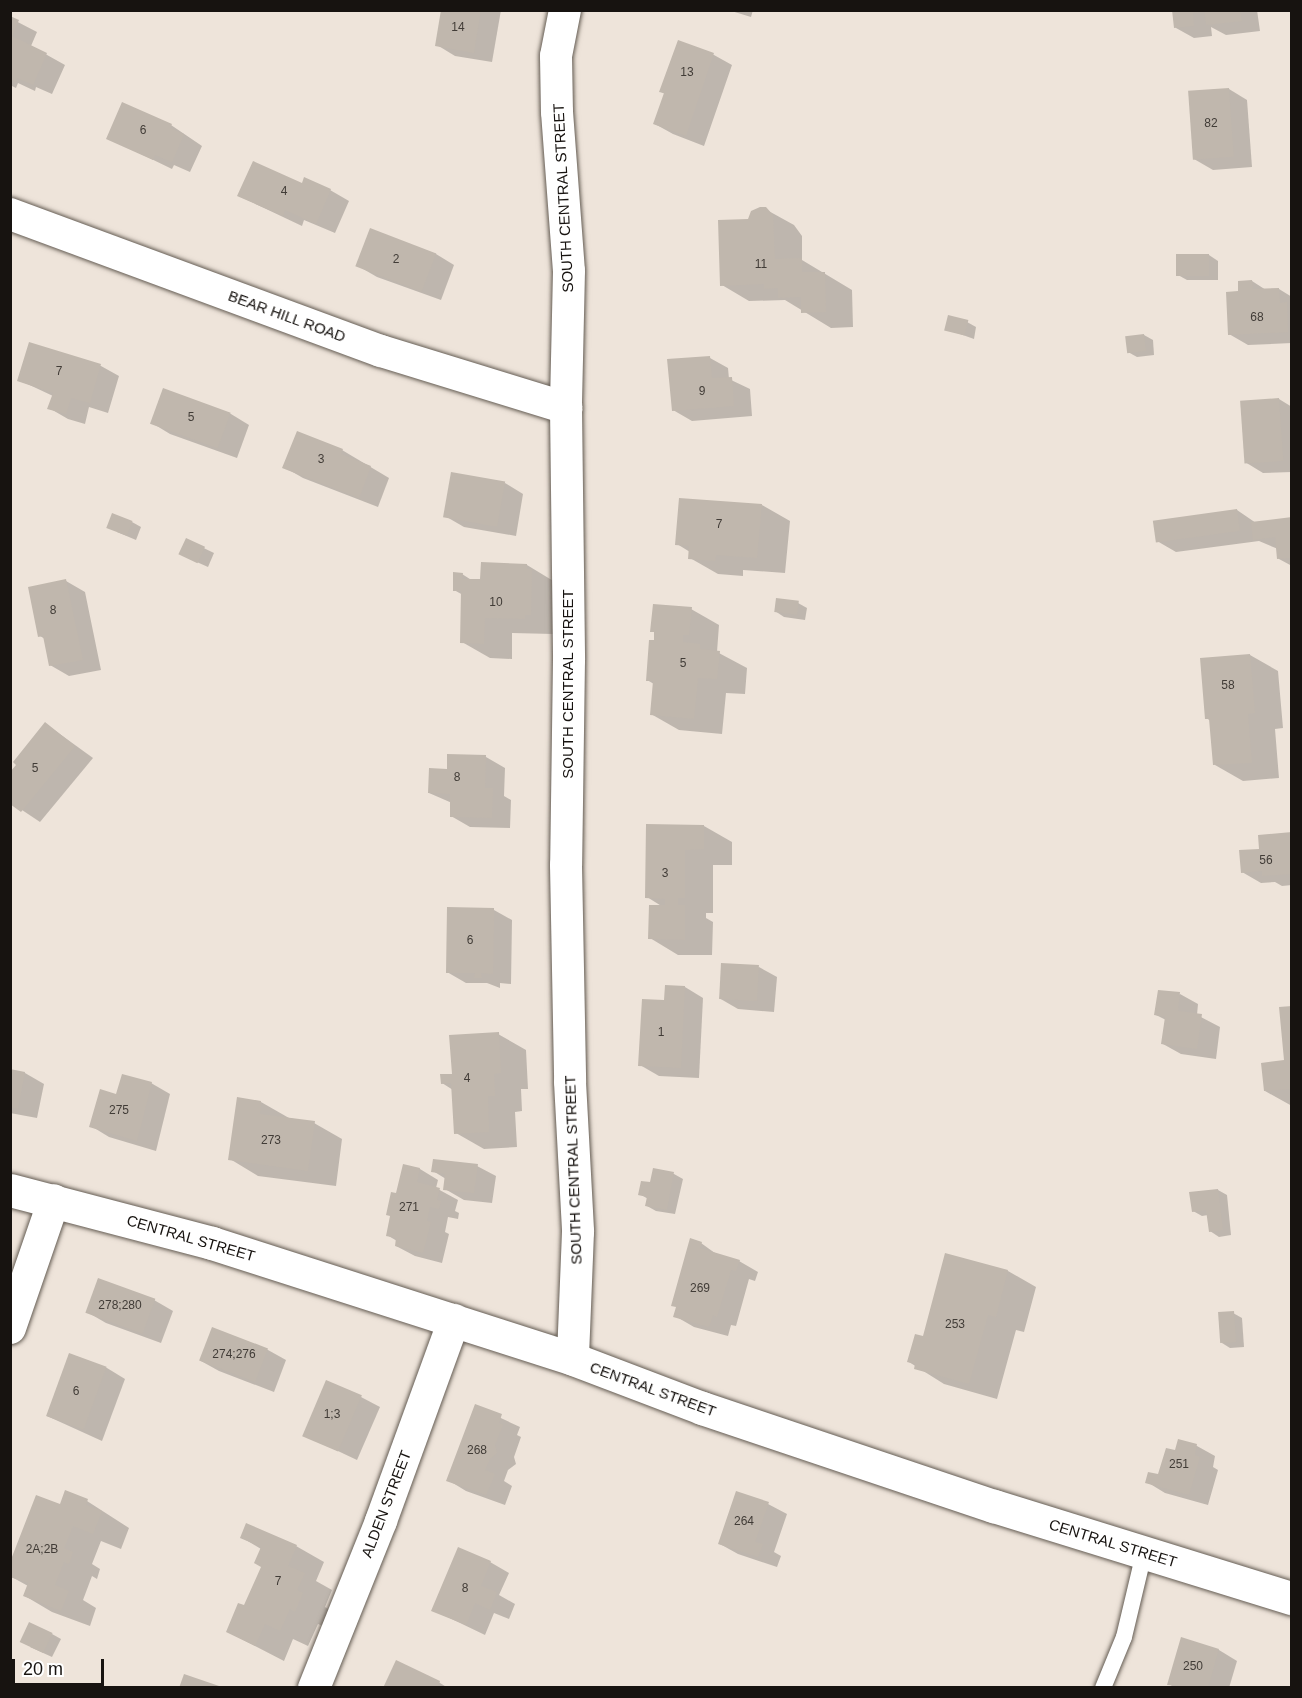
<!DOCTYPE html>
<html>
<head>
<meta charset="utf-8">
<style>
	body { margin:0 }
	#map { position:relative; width:1302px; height:1698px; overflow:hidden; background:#eee4da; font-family:Helvetica,sans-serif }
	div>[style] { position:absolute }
	.shadow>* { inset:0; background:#0003 }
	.building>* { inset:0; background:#c0b7ad; transform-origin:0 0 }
	.roads { filter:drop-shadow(0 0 2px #645c53) drop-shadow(0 0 2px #645c53) }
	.lane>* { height:16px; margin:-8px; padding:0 8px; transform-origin:8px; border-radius:8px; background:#fff }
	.street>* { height:32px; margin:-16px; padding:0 16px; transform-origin:16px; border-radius:16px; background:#fff }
	.secondary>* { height:33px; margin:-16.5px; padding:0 16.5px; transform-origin:16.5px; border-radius:16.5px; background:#fff }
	span { translate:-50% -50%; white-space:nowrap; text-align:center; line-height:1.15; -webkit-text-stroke:6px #fff; paint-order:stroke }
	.number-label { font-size:12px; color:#413c37 }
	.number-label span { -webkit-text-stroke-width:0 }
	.street-label { font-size:15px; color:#171310 }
	.frame { position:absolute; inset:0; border:12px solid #171310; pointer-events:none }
	.scale { position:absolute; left:12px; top:1659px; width:92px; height:27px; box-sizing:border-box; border:3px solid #171310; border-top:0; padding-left:8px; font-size:18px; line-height:21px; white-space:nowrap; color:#171310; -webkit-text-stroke:4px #fff; paint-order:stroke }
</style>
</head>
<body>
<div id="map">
	<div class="shadow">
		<div style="clip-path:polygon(443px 10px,501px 10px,492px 62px,455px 56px,437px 45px)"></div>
		<div style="clip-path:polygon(728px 10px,739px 11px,753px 10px,751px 17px)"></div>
		<div style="clip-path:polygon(1173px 10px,1257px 10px,1260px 31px,1226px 35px,1211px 27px,1212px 36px,1194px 38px,1176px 28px)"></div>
		<div style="clip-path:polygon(10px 18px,37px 32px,31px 46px,65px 65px,52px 94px,36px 87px,35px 91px,18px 83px,16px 88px,10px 85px)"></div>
		<div style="clip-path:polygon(678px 42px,714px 55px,732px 65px,704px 146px,673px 134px,655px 124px,665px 94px,661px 92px)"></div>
		<div style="clip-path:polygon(1229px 89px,1247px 100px,1252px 167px,1213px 170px,1194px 159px)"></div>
		<div style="clip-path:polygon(171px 125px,202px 146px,190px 172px,174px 165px,172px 169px,108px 138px)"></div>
		<div style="clip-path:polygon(303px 185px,330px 190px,349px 201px,335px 233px,304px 220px,302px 226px,239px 196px)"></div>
		<div style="clip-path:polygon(765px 209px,794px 225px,802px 236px,802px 260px,852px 290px,853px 327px,831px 328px,785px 300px,749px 301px,722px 285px,749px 221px)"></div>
		<div style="clip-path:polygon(371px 230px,436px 254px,454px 265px,441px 300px,377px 277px,358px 266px)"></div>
		<div style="clip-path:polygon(1209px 255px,1218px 261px,1218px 280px,1187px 280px,1178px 275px)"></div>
		<div style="clip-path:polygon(1252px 281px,1266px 290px,1279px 289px,1292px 297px,1292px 343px,1248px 345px,1229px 334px,1240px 293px)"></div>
		<div style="clip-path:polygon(967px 322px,976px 327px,974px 339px,946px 329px)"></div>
		<div style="clip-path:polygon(1144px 335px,1153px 340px,1154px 355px,1137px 357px,1128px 352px)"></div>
		<div style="clip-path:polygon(30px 344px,101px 366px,119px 376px,108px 413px,89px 407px,85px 424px,68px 419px,49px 408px,53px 396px,19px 380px)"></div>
		<div style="clip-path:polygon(710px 358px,728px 368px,729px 379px,750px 389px,752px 416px,692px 421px,673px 410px)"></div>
		<div style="clip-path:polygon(164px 390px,231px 414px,249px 425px,237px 458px,170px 434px,152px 423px)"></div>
		<div style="clip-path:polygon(1279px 399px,1292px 407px,1292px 472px,1263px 473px,1245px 462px)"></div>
		<div style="clip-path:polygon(342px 450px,389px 478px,378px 507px,303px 478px,284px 467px)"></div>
		<div style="clip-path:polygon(505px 483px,523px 494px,516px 536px,464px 527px,445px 516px)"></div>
		<div style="clip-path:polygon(762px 505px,790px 521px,785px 573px,743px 570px,743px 576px,718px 574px,690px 558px,690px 552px,677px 544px)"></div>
		<div style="clip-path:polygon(1237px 510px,1256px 523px,1292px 518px,1292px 566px,1279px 559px,1278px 549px,1259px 541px,1176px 552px,1157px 541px)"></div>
		<div style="clip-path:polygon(132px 522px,141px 527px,136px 540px,117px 532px)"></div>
		<div style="clip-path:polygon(187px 540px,214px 553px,208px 567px,190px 559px)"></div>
		<div style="clip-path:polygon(527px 565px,555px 582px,553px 634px,512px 633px,512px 659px,490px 658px,462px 642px,463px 595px,454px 590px,462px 574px,473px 581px,482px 581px)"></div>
		<div style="clip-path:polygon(66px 581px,85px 592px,101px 670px,69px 676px,50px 665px,45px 639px,40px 636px)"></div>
		<div style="clip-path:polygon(798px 603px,807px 608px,805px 620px,784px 617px,775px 611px)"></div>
		<div style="clip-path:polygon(691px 609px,719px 625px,717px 652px,747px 668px,745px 694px,726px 693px,722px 734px,679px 730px,651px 714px,654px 684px,647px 680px,655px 642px,656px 633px,652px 631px)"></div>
		<div style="clip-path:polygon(1250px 655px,1278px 671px,1283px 728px,1275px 729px,1279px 778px,1243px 781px,1215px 765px,1211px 721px,1206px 718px,1201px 660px)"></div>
		<div style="clip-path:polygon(46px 724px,93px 758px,40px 822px,10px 802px)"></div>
		<div style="clip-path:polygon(449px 756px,486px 757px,505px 768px,504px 796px,511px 800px,510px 828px,470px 827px,451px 816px,452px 803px,429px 793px,449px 770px)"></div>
		<div style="clip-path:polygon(704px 826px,732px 842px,732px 865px,713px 865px,713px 913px,706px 913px,706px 918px,713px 922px,712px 955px,678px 955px,650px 938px,663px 907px,647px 897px)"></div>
		<div style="clip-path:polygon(1292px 834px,1292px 885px,1282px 886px,1275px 882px,1261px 883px,1242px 872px,1260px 851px)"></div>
		<div style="clip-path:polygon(494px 910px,512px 920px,511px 984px,500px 983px,500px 988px,487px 983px,466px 983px,447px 972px)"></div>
		<div style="clip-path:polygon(759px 967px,777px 977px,774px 1012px,738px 1009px,719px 998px)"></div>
		<div style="clip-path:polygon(685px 987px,703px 998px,699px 1078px,659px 1076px,640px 1065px,666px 1001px)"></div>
		<div style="clip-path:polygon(1180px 994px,1198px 1004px,1197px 1015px,1220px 1027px,1216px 1059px,1181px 1054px,1163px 1044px,1166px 1020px,1156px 1015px)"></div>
		<div style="clip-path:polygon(1292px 1007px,1292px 1106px,1265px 1091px,1286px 1061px)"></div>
		<div style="clip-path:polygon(498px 1034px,526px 1050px,528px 1089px,521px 1089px,522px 1111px,515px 1112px,517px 1147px,484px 1149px,456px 1133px,453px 1090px,442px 1083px)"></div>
		<div style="clip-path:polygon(10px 1070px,25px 1073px,44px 1084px,37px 1118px,10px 1113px)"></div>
		<div style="clip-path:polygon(151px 1083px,170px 1094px,156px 1151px,109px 1137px,91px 1126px,117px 1096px)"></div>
		<div style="clip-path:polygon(238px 1099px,261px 1102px,289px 1118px,314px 1123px,342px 1139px,336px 1186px,258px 1176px,230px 1159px)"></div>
		<div style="clip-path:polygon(404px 1166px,420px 1169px,438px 1180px,436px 1188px,458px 1200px,455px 1211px,459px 1213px,458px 1219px,448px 1217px,445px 1232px,449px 1234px,442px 1263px,415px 1256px,396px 1246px,397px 1241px,387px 1235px)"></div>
		<div style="clip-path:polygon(477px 1166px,496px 1176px,492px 1203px,464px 1200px,445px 1189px,446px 1179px,433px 1171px)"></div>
		<div style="clip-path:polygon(654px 1170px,674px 1174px,683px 1179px,675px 1214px,656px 1211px,647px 1206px,648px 1199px,640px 1194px,651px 1184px)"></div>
		<div style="clip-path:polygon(1218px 1190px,1227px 1195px,1231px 1235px,1219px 1237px,1210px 1231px,1208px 1215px,1202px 1216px,1193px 1211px)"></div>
		<div style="clip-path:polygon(701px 1243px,719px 1256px,739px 1261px,758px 1272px,755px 1281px,749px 1279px,736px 1326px,731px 1325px,728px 1336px,694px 1327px,675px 1316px)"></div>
		<div style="clip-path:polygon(946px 1255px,1008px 1271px,1036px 1287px,1024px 1332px,1016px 1330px,997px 1399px,944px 1384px,909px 1362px,924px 1337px)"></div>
		<div style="clip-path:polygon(154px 1300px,173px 1311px,161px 1343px,106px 1323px,87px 1312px)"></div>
		<div style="clip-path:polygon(1233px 1313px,1242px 1318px,1244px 1347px,1230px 1348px,1222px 1343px)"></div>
		<div style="clip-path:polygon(213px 1329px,268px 1350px,286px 1360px,274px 1392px,219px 1371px,201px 1361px)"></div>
		<div style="clip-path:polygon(70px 1354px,107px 1368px,125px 1379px,102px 1441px,47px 1416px)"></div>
		<div style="clip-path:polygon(361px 1397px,380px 1407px,357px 1460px,304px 1435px)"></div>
		<div style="clip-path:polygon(475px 1406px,520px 1427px,517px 1435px,521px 1437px,514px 1457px,516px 1464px,508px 1470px,504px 1481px,512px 1486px,505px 1505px,466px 1491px,448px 1480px)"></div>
		<div style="clip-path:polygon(1179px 1441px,1197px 1446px,1215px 1456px,1213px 1467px,1218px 1470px,1208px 1505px,1165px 1493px,1147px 1482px,1159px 1476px,1176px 1452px)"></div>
		<div style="clip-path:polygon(87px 1501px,129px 1528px,121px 1549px,101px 1541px,92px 1564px,100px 1569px,97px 1579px,92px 1576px,83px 1600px,96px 1608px,90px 1626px,52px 1612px,25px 1596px,28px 1586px,10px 1576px,60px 1506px)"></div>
		<div style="clip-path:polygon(768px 1504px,787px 1514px,774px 1552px,781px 1556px,777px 1567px,738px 1554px,720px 1544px)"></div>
		<div style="clip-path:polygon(241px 1537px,296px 1546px,324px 1562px,316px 1581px,332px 1590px,325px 1607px,330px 1610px,323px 1626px,318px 1624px,308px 1646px,293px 1639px,284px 1661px,228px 1632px,245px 1607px,263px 1567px,261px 1549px)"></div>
		<div style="clip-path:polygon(490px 1562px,509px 1573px,499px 1595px,515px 1604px,509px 1619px,494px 1613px,485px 1635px,433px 1610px)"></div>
		<div style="clip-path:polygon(52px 1634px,61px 1639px,52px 1657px,30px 1647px)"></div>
		<div style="clip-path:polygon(1182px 1639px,1219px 1650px,1237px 1661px,1229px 1688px,1175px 1688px,1169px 1684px)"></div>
		<div style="clip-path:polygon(397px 1662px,440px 1683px,448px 1688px,384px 1688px)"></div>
	</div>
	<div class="building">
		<div style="clip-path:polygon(441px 10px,481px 10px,474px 53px,435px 46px)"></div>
		<div style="clip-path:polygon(1172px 10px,1202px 10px,1202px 12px,1193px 13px,1194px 26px,1174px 28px)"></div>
		<div style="clip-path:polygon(1204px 10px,1240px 10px,1242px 21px,1206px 25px)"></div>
		<div style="clip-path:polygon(10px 16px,19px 20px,12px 36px,47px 53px,33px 85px,17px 78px,16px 82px,10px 79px)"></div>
		<div style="clip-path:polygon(678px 40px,714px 53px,686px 136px,653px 124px,664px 93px,659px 92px)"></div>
		<div style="left:1229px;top:88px;width:69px;height:41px;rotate:86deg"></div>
		<div style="clip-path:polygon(122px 102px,172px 124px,170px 128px,184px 134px,172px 162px,155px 155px,153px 160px,106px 139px)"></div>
		<div style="clip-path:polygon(253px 161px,302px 183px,304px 177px,331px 189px,316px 224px,285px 210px,283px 216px,237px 196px)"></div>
		<div style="clip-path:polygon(760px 207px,766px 207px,773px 215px,775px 259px,802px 258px,802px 272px,825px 272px,826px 312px,801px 313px,801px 297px,778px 298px,778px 288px,764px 289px,764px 284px,720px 286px,718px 220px,748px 219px,751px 211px)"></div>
		<div style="left:370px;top:228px;width:71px;height:41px;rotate:21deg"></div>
		<div style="left:1176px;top:254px;width:33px;height:22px"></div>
		<div style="clip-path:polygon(1252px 280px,1253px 289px,1279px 288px,1280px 303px,1287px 302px,1288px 332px,1228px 335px,1226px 292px,1238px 291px,1238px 281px)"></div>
		<div style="left:948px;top:315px;width:21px;height:16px;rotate:14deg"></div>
		<div style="left:1144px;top:334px;width:17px;height:19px;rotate:83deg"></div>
		<div style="clip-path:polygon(29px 342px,101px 364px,90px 403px,71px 398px,66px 414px,47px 409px,53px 393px,17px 381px)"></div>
		<div style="clip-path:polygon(710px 356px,712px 378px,732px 377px,734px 406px,672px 411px,667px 359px)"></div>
		<div style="left:163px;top:388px;width:72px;height:38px;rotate:20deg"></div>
		<div style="left:1279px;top:398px;width:63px;height:39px;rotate:86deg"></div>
		<div style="clip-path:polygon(297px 431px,343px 449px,341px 454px,371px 466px,359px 498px,282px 468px)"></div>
		<div style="left:451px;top:472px;width:55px;height:46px;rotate:10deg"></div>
		<div style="clip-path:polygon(679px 498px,762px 504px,757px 558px,716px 555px,715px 561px,688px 559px,689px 546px,675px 545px)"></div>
		<div style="left:1237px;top:509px;width:22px;height:85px;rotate:82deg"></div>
		<div style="left:112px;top:513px;width:22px;height:16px;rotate:21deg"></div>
		<div style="clip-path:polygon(1292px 517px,1292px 558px,1277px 559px,1275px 537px,1253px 540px,1251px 522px)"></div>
		<div style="left:186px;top:538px;width:21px;height:18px;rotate:25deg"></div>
		<div style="clip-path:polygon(481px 562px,527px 564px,527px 569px,532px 569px,531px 615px,525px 615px,525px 619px,485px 618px,484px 644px,460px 643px,461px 591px,453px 591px,453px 572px,463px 573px,462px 579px,480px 579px)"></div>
		<div style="clip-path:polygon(66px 579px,83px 660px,49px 666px,43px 636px,38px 637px,28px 587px)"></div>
		<div style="left:776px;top:598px;width:23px;height:14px;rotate:7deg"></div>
		<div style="clip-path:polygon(653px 604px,692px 607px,689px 635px,683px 635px,683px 642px,700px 644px,700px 649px,720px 651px,717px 679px,698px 678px,694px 719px,650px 715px,653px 681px,646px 681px,649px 640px,654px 640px,654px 632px,650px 632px)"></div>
		<div style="clip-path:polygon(1250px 654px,1255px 713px,1248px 714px,1252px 763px,1213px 765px,1209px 719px,1205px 719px,1200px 658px)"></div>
		<div style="clip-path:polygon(45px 722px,75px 746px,21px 812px,10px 804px,10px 772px,16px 765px,13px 762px)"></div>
		<div style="clip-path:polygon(447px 754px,486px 755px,485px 788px,493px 788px,492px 818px,450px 817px,450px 794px,428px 793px,429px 768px,447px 769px)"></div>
		<div style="clip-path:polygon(646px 824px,704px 825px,704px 849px,685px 850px,685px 898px,678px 898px,678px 905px,685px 905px,685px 940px,648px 939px,649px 905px,665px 905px,665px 899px,645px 898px)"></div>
		<div style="clip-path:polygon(1292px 832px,1292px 874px,1262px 876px,1262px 871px,1241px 873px,1239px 850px,1259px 849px,1258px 835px)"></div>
		<div style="clip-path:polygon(447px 907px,494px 908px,493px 974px,481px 973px,482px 978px,474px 978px,475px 973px,446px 973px)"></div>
		<div style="left:721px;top:963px;width:38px;height:36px;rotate:3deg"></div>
		<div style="clip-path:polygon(665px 985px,685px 986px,681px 1068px,638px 1066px,642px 999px,664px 1000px)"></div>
		<div style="clip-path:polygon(1158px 990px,1180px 992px,1178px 1011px,1202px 1014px,1197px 1049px,1161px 1044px,1165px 1017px,1154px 1015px)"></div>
		<div style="clip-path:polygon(1292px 1006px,1292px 1089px,1264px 1091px,1261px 1063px,1284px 1060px,1279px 1007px)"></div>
		<div style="clip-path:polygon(499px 1032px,501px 1073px,494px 1074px,495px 1096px,488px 1096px,489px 1132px,454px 1134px,451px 1083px,441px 1084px,440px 1074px,452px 1074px,449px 1035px)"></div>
		<div style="clip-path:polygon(10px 1069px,25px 1072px,18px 1109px,10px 1107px)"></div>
		<div style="clip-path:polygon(122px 1074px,152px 1082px,137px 1141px,89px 1127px,100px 1089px,116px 1094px)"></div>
		<div style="clip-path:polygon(237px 1097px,261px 1101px,260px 1114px,315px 1121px,308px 1171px,228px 1160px)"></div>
		<div style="clip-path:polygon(433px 1159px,478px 1164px,474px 1193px,443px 1190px,445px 1174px,431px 1172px)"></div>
		<div style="clip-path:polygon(403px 1164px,420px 1168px,417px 1182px,440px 1188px,437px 1200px,441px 1201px,439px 1209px,430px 1207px,427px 1221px,431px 1222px,423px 1253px,395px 1246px,396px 1238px,386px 1236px,390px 1216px,386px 1215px,391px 1192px,396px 1193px)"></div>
		<div style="clip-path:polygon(653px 1168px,674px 1172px,667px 1210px,645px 1206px,647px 1197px,638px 1195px,641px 1181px,650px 1182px)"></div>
		<div style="clip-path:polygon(1218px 1189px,1223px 1230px,1209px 1232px,1206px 1210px,1192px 1212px,1189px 1192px)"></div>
		<div style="clip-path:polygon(690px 1238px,702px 1242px,700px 1248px,740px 1260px,736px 1271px,731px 1270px,717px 1317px,713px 1315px,709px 1327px,673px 1317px,676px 1307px,671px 1306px)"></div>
		<div style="clip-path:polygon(945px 1253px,1008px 1270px,996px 1317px,988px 1315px,969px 1384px,914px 1369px,915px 1364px,907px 1362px,915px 1334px,923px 1336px)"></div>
		<div style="left:98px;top:1278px;width:61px;height:37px;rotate:20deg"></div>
		<div style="left:1234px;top:1311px;width:31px;height:16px;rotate:86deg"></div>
		<div style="left:212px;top:1327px;width:60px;height:36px;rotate:21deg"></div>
		<div style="left:69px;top:1353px;width:40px;height:67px;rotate:20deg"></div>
		<div style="left:326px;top:1380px;width:39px;height:61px;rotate:23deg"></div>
		<div style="clip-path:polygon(475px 1404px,502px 1414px,499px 1423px,503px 1425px,495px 1445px,497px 1453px,490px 1459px,485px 1470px,495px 1474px,486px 1495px,446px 1481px)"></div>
		<div style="clip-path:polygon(1178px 1439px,1197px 1444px,1195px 1455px,1200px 1457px,1189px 1495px,1145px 1483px,1148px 1472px,1158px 1474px,1166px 1448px,1175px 1450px)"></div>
		<div style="clip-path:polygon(65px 1490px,88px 1499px,86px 1505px,102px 1511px,93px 1534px,73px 1526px,64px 1548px,73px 1552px,69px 1564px,64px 1562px,55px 1585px,69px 1591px,61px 1611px,23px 1596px,28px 1583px,10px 1577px,10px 1562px,36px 1495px,60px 1504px)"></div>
		<div style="clip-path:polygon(736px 1491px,769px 1502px,755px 1542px,763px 1544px,758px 1557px,718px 1544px)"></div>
		<div style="clip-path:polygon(246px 1523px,297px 1545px,288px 1566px,305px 1573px,297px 1590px,303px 1593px,295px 1612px,290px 1609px,280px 1631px,265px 1624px,255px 1646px,226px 1632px,238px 1603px,244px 1605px,261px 1567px,254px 1563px,261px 1547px,240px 1538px)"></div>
		<div style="clip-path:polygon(458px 1547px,491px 1561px,481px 1586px,497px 1592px,490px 1610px,475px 1603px,466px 1625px,431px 1611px)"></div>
		<div style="left:29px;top:1622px;width:26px;height:22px;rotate:25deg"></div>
		<div style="clip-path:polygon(1181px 1637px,1219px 1649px,1208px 1688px,1167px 1685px)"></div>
		<div style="clip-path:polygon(396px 1660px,440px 1681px,438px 1688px,383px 1688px)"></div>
		<div style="clip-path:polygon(184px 1674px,222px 1687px,222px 1688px,179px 1688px)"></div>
	</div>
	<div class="roads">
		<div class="lane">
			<div style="left:1103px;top:1688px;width:55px;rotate:-67.6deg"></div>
			<div style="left:1124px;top:1637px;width:86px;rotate:-76.6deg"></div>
		</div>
		<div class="street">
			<div style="left:565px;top:10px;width:47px;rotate:101.1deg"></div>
			<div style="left:556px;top:56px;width:56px;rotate:89deg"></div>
			<div style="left:557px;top:112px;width:159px;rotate:85.7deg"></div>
			<div style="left:569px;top:271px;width:137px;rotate:91.3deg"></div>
			<div style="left:566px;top:408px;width:252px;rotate:89.3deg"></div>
			<div style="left:569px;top:660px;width:205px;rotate:90.8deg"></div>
			<div style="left:566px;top:865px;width:217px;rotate:88.9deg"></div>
			<div style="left:570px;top:1082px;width:150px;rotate:86.9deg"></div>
			<div style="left:578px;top:1232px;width:127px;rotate:92.3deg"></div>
			<div style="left:10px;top:214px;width:395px;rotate:20.3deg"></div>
			<div style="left:381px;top:351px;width:194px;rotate:17.1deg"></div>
			<div style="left:10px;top:1328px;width:135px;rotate:-71deg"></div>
			<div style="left:314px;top:1688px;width:180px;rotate:-68.1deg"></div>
			<div style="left:381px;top:1521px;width:214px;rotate:-70deg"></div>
		</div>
		<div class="secondary">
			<div style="left:10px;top:1190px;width:209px;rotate:14.7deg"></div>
			<div style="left:212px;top:1243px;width:379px;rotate:17.8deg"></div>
			<div style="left:573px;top:1359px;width:138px;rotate:20.8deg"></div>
			<div style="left:702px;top:1408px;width:308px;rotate:18.6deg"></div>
			<div style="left:994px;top:1506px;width:312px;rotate:17.2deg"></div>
		</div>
	</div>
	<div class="number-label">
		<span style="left:458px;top:28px">14</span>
		<span style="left:687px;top:73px">13</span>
		<span style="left:1211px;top:124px">82</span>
		<span style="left:143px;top:131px">6</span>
		<span style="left:284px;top:192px">4</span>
		<span style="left:396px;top:260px">2</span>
		<span style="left:761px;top:265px">11</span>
		<span style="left:1257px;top:318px">68</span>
		<span style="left:59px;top:372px">7</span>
		<span style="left:702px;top:392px">9</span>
		<span style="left:191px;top:418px">5</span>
		<span style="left:321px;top:460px">3</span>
		<span style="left:719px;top:525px">7</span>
		<span style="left:496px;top:603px">10</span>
		<span style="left:53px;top:611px">8</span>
		<span style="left:683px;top:664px">5</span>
		<span style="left:1228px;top:686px">58</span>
		<span style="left:35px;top:769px">5</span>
		<span style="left:457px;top:778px">8</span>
		<span style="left:1266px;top:861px">56</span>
		<span style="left:665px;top:874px">3</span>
		<span style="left:470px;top:941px">6</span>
		<span style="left:661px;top:1033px">1</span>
		<span style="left:467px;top:1079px">4</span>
		<span style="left:119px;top:1111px">275</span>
		<span style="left:271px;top:1141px">273</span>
		<span style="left:409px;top:1208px">271</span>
		<span style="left:700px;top:1289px">269</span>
		<span style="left:120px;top:1306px">278;280</span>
		<span style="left:955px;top:1325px">253</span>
		<span style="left:234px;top:1355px">274;276</span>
		<span style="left:76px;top:1392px">6</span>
		<span style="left:332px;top:1415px">1;3</span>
		<span style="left:477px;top:1451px">268</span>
		<span style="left:1179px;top:1465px">251</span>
		<span style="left:744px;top:1522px">264</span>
		<span style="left:42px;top:1550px">2A;2B</span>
		<span style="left:278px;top:1582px">7</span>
		<span style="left:465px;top:1589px">8</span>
		<span style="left:1193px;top:1667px">250</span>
	</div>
	<div class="street-label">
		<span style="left:563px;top:198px;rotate:-93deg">SOUTH CENTRAL STREET</span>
		<span style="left:287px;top:316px;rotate:20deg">BEAR HILL ROAD</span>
		<span style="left:568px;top:684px;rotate:-90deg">SOUTH CENTRAL STREET</span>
		<span style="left:573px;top:1170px;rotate:-92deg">SOUTH CENTRAL STREET</span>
		<span style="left:191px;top:1238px;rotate:16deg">CENTRAL STREET</span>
		<span style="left:653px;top:1389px;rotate:20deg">CENTRAL STREET</span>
		<span style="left:386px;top:1504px;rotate:-69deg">ALDEN STREET</span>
		<span style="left:1113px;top:1543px;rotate:17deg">CENTRAL STREET</span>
	</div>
	<div class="frame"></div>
	<div class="scale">20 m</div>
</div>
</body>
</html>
